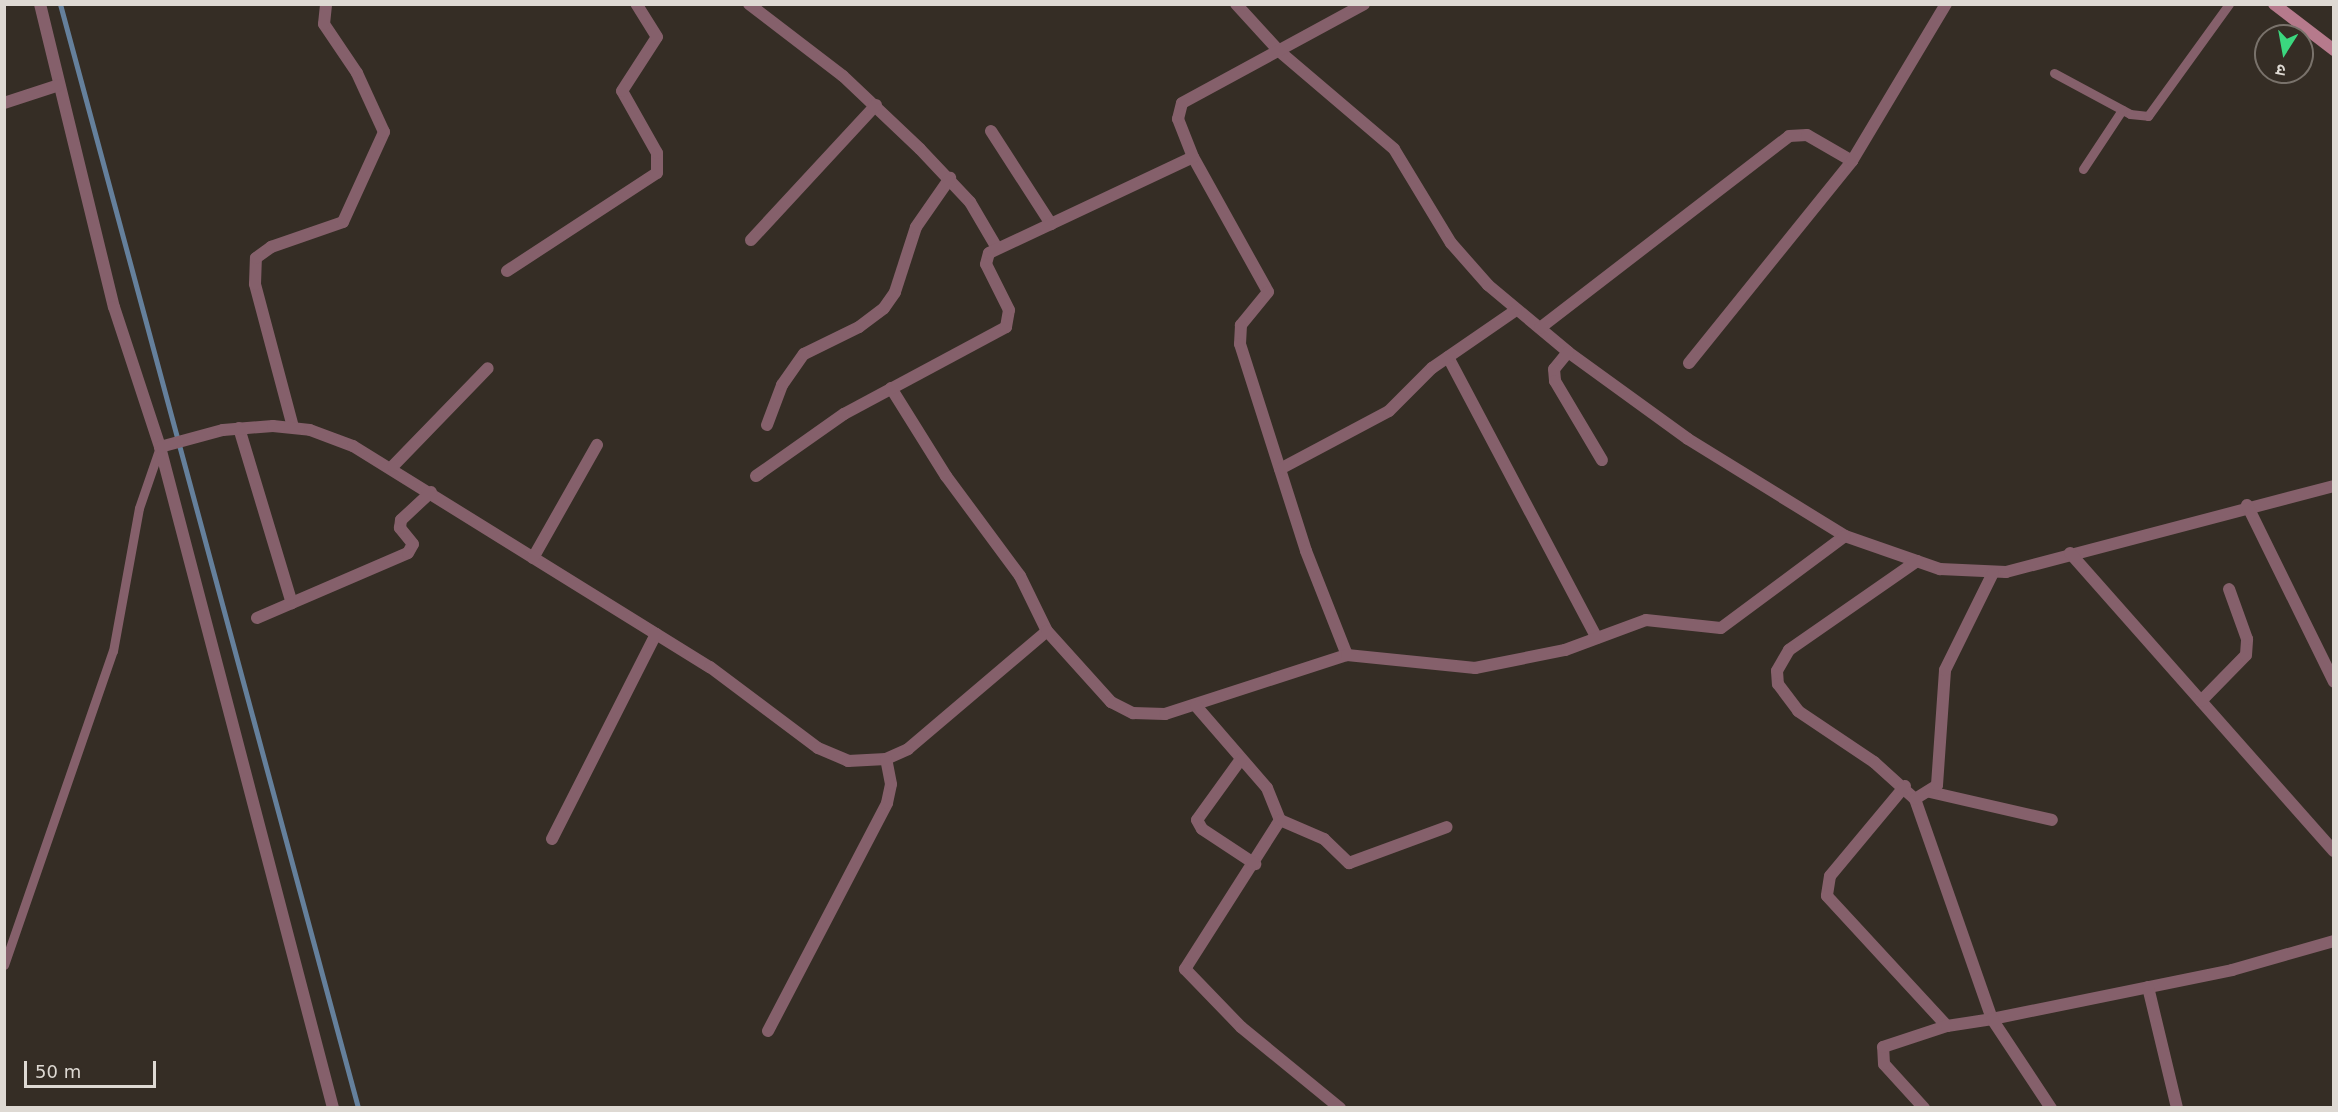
<!DOCTYPE html>
<html>
<head>
<meta charset="utf-8">
<style>
	body { margin:0 }
	#map { position:relative; width:2338px; height:1112px; overflow:hidden; background:#352d25; font-family:"DejaVu Sans","Noto Sans Devanagari",sans-serif }
	div>[style] { position:absolute }
	.stream>* { height:5px; margin:-2.5px; padding:0 2.5px; transform-origin:2.5px; border-radius:2.5px; background:#65809c }
	.lane>* { height:9px; margin:-4.5px; padding:0 4.5px; transform-origin:4.5px; border-radius:4.5px; background:#85606b }
	.street>* { height:12px; margin:-6px; padding:0 6px; transform-origin:6px; border-radius:6px; background:#85606b }
	.secondary>* { height:12px; margin:-6px; padding:0 6px; transform-origin:6px; border-radius:6px; background:#b67a8c }
	span { translate:-50% -50%; white-space:nowrap; text-align:center; line-height:1.15; -webkit-text-stroke:4.5px #352d25; paint-order:stroke }
	.frame { position:absolute; inset:0; border:6px solid #ded9d3; pointer-events:none }
	.north { position:absolute; left:2254px; top:24px; width:60px; height:60px; box-sizing:border-box; background:#352d25; border:2px solid #79726b; border-radius:50%; rotate:191deg; font-size:16px; font-weight:700; line-height:24px; text-align:center; color:#ded9d3 }
	.north::after { content:''; display:block; margin:auto; width:21px; height:27px; background:#3bd77f; clip-path:polygon(50% 0,100% 100%,50% 72%,0 100%) }
	.scale { position:absolute; left:24px; top:1061px; width:132px; height:27px; box-sizing:border-box; border:3px solid #ded9d3; border-top:0; padding-left:8px; font-size:18px; line-height:21px; white-space:nowrap; color:#ded9d3; -webkit-text-stroke:4px #352d25; paint-order:stroke }
</style>
</head>
<body>
<div id="map">
	<div class="stream">
		<div style="left:60px;top:4px;width:1144px;rotate:74.89deg"></div>
	</div>
	<div class="lane">
		<div style="left:2054px;top:73px;width:86px;rotate:28.3deg"></div>
		<div style="left:2130px;top:114px;width:18px;rotate:6deg"></div>
		<div style="left:2148px;top:116px;width:138px;rotate:-54.1deg"></div>
		<div style="left:2083px;top:169px;width:71px;rotate:-56.5deg"></div>
		<div style="left:4px;top:965px;width:332px;rotate:-70.9deg"></div>
		<div style="left:113px;top:651px;width:145px;rotate:-79.7deg"></div>
		<div style="left:139px;top:508px;width:65px;rotate:-71deg"></div>
	</div>
	<div class="street">
		<div style="left:40px;top:4px;width:312px;rotate:76.3deg"></div>
		<div style="left:114px;top:307px;width:147px;rotate:71.8deg"></div>
		<div style="left:160px;top:447px;width:683px;rotate:75.33deg"></div>
		<div style="left:749px;top:4px;width:118px;rotate:37.5deg"></div>
		<div style="left:843px;top:76px;width:106px;rotate:43.5deg"></div>
		<div style="left:920px;top:149px;width:73px;rotate:46.7deg"></div>
		<div style="left:970px;top:202px;width:53px;rotate:59.6deg"></div>
		<div style="left:1236px;top:4px;width:64px;rotate:47.5deg"></div>
		<div style="left:1279px;top:51px;width:151px;rotate:40.4deg"></div>
		<div style="left:1394px;top:149px;width:110px;rotate:58.8deg"></div>
		<div style="left:1451px;top:243px;width:56px;rotate:48.6deg"></div>
		<div style="left:1488px;top:285px;width:104px;rotate:39.9deg"></div>
		<div style="left:1568px;top:352px;width:148px;rotate:35.9deg"></div>
		<div style="left:1688px;top:439px;width:185px;rotate:31.7deg"></div>
		<div style="left:1845px;top:536px;width:101px;rotate:19.2deg"></div>
		<div style="left:1940px;top:569px;width:66px;rotate:2.6deg"></div>
		<div style="left:2006px;top:572px;width:339px;rotate:-14.7deg"></div>
		<div style="left:4px;top:103px;width:58px;rotate:-18.1deg"></div>
		<div style="left:991px;top:131px;width:111px;rotate:57.2deg"></div>
		<div style="left:1193px;top:157px;width:154px;rotate:60.9deg"></div>
		<div style="left:1268px;top:292px;width:43px;rotate:129.3deg"></div>
		<div style="left:1241px;top:325px;width:19px;rotate:93deg"></div>
		<div style="left:1240px;top:344px;width:217px;rotate:72.3deg"></div>
		<div style="left:1306px;top:551px;width:112px;rotate:68.5deg"></div>
		<div style="left:751px;top:240px;width:184px;rotate:-47.2deg"></div>
		<div style="left:507px;top:271px;width:179px;rotate:-33.2deg"></div>
		<div style="left:657px;top:173px;width:20px;rotate:-90deg"></div>
		<div style="left:657px;top:153px;width:71px;rotate:-119.4deg"></div>
		<div style="left:622px;top:91px;width:64px;rotate:-57.1deg"></div>
		<div style="left:657px;top:37px;width:39px;rotate:-122deg"></div>
		<div style="left:1540px;top:328px;width:314px;rotate:-37.6deg"></div>
		<div style="left:1789px;top:136px;width:18px;rotate:-3deg"></div>
		<div style="left:1807px;top:135px;width:52px;rotate:30deg"></div>
		<div style="left:1568px;top:352px;width:22px;rotate:129deg"></div>
		<div style="left:1554px;top:369px;width:12px;rotate:85deg"></div>
		<div style="left:1555px;top:381px;width:92px;rotate:59.3deg"></div>
		<div style="left:1448px;top:357px;width:318px;rotate:62.1deg"></div>
		<div style="left:1689px;top:363px;width:260px;rotate:-51.1deg"></div>
		<div style="left:1852px;top:161px;width:183px;rotate:-59.1deg"></div>
		<div style="left:891px;top:388px;width:104px;rotate:58deg"></div>
		<div style="left:946px;top:476px;width:124px;rotate:53.5deg"></div>
		<div style="left:1020px;top:576px;width:61px;rotate:63.9deg"></div>
		<div style="left:767px;top:425px;width:43px;rotate:-69.4deg"></div>
		<div style="left:782px;top:385px;width:38px;rotate:-55deg"></div>
		<div style="left:804px;top:354px;width:61px;rotate:-26.1deg"></div>
		<div style="left:859px;top:327px;width:31px;rotate:-37deg"></div>
		<div style="left:884px;top:308px;width:19px;rotate:-55deg"></div>
		<div style="left:895px;top:292px;width:68px;rotate:-72.1deg"></div>
		<div style="left:916px;top:227px;width:60px;rotate:-55.2deg"></div>
		<div style="left:293px;top:427px;width:148px;rotate:-104.9deg"></div>
		<div style="left:255px;top:284px;width:26px;rotate:-88deg"></div>
		<div style="left:256px;top:258px;width:19px;rotate:-36deg"></div>
		<div style="left:271px;top:247px;width:76px;rotate:-19.1deg"></div>
		<div style="left:343px;top:222px;width:99px;rotate:-65.5deg"></div>
		<div style="left:384px;top:132px;width:65px;rotate:-114.6deg"></div>
		<div style="left:357px;top:73px;width:59px;rotate:-124deg"></div>
		<div style="left:324px;top:24px;width:20px;rotate:-84deg"></div>
		<div style="left:239px;top:428px;width:183px;rotate:73.2deg"></div>
		<div style="left:160px;top:447px;width:65px;rotate:-15.1deg"></div>
		<div style="left:223px;top:430px;width:50px;rotate:-4.6deg"></div>
		<div style="left:273px;top:426px;width:37px;rotate:6deg"></div>
		<div style="left:310px;top:430px;width:46px;rotate:20.4deg"></div>
		<div style="left:353px;top:446px;width:420px;rotate:31.8deg"></div>
		<div style="left:710px;top:667px;width:135px;rotate:36.9deg"></div>
		<div style="left:818px;top:748px;width:33px;rotate:23deg"></div>
		<div style="left:848px;top:761px;width:38px;rotate:-3deg"></div>
		<div style="left:886px;top:759px;width:24px;rotate:-24deg"></div>
		<div style="left:908px;top:749px;width:182px;rotate:-40.3deg"></div>
		<div style="left:1047px;top:631px;width:96px;rotate:48deg"></div>
		<div style="left:1111px;top:702px;width:25px;rotate:27deg"></div>
		<div style="left:1133px;top:713px;width:32px;rotate:2deg"></div>
		<div style="left:1165px;top:714px;width:191px;rotate:-18deg"></div>
		<div style="left:1347px;top:655px;width:129px;rotate:5.8deg"></div>
		<div style="left:1475px;top:668px;width:92px;rotate:-11.3deg"></div>
		<div style="left:1565px;top:650px;width:86px;rotate:-20.3deg"></div>
		<div style="left:1646px;top:620px;width:75px;rotate:6.1deg"></div>
		<div style="left:1721px;top:628px;width:154px;rotate:-36.6deg"></div>
		<div style="left:393px;top:466px;width:136px;rotate:-45.9deg"></div>
		<div style="left:1280px;top:469px;width:123px;rotate:-28deg"></div>
		<div style="left:1389px;top:411px;width:61px;rotate:-45deg"></div>
		<div style="left:1432px;top:368px;width:102px;rotate:-34.6deg"></div>
		<div style="left:756px;top:476px;width:108px;rotate:-35.2deg"></div>
		<div style="left:844px;top:414px;width:184px;rotate:-28.2deg"></div>
		<div style="left:1006px;top:327px;width:17px;rotate:-80deg"></div>
		<div style="left:1009px;top:310px;width:51px;rotate:-116.6deg"></div>
		<div style="left:986px;top:264px;width:11px;rotate:-75deg"></div>
		<div style="left:989px;top:253px;width:225px;rotate:-25.2deg"></div>
		<div style="left:1193px;top:157px;width:41px;rotate:-111.5deg"></div>
		<div style="left:1178px;top:119px;width:16px;rotate:-76deg"></div>
		<div style="left:1182px;top:103px;width:207px;rotate:-28.5deg"></div>
		<div style="left:2247px;top:505px;width:197px;rotate:63.8deg"></div>
		<div style="left:2070px;top:553px;width:398px;rotate:48.5deg"></div>
		<div style="left:533px;top:558px;width:130px;rotate:-60.5deg"></div>
		<div style="left:1917px;top:561px;width:156px;rotate:145.2deg"></div>
		<div style="left:1789px;top:650px;width:24px;rotate:120deg"></div>
		<div style="left:1777px;top:671px;width:13px;rotate:86deg"></div>
		<div style="left:1778px;top:684px;width:34px;rotate:53deg"></div>
		<div style="left:1798px;top:711px;width:92px;rotate:33.9deg"></div>
		<div style="left:1874px;top:762px;width:55px;rotate:42.1deg"></div>
		<div style="left:1915px;top:799px;width:233px;rotate:70.7deg"></div>
		<div style="left:1992px;top:1019px;width:245px;rotate:-11.5deg"></div>
		<div style="left:2232px;top:970px;width:106px;rotate:-15.9deg"></div>
		<div style="left:257px;top:618px;width:164px;rotate:-23.3deg"></div>
		<div style="left:408px;top:553px;width:10px;rotate:-61deg"></div>
		<div style="left:413px;top:544px;width:21px;rotate:-129deg"></div>
		<div style="left:400px;top:528px;width:8px;rotate:-83deg"></div>
		<div style="left:401px;top:520px;width:41px;rotate:-43deg"></div>
		<div style="left:2201px;top:701px;width:64px;rotate:-45.6deg"></div>
		<div style="left:2246px;top:655px;width:16px;rotate:-86deg"></div>
		<div style="left:2247px;top:639px;width:53px;rotate:-109.8deg"></div>
		<div style="left:1196px;top:706px;width:108px;rotate:49.1deg"></div>
		<div style="left:1267px;top:788px;width:35px;rotate:68deg"></div>
		<div style="left:1280px;top:820px;width:177px;rotate:122.5deg"></div>
		<div style="left:1185px;top:969px;width:81px;rotate:46deg"></div>
		<div style="left:1241px;top:1027px;width:128px;rotate:39.3deg"></div>
		<div style="left:1241px;top:759px;width:75px;rotate:125.8deg"></div>
		<div style="left:1197px;top:820px;width:10px;rotate:61deg"></div>
		<div style="left:1202px;top:829px;width:64px;rotate:33.4deg"></div>
		<div style="left:1905px;top:786px;width:117px;rotate:129.8deg"></div>
		<div style="left:1830px;top:876px;width:20px;rotate:99deg"></div>
		<div style="left:1827px;top:896px;width:177px;rotate:47.3deg"></div>
		<div style="left:1930px;top:792px;width:125px;rotate:12.9deg"></div>
		<div style="left:1915px;top:799px;width:26px;rotate:-32deg"></div>
		<div style="left:1937px;top:785px;width:115px;rotate:-86deg"></div>
		<div style="left:1945px;top:670px;width:108px;rotate:-63.7deg"></div>
		<div style="left:1280px;top:820px;width:48px;rotate:23.4deg"></div>
		<div style="left:1324px;top:839px;width:35px;rotate:44deg"></div>
		<div style="left:1349px;top:863px;width:104px;rotate:-20.2deg"></div>
		<div style="left:552px;top:839px;width:230px;rotate:-63.1deg"></div>
		<div style="left:2148px;top:987px;width:124px;rotate:76.5deg"></div>
		<div style="left:768px;top:1031px;width:257px;rotate:-62.4deg"></div>
		<div style="left:887px;top:803px;width:19px;rotate:-78deg"></div>
		<div style="left:891px;top:784px;width:25px;rotate:-101deg"></div>
		<div style="left:1924px;top:1108px;width:59px;rotate:-132.3deg"></div>
		<div style="left:1884px;top:1064px;width:17px;rotate:-93deg"></div>
		<div style="left:1883px;top:1047px;width:67px;rotate:-18.2deg"></div>
		<div style="left:1947px;top:1026px;width:46px;rotate:-8.8deg"></div>
		<div style="left:1992px;top:1019px;width:107px;rotate:56.5deg"></div>
	</div>
	<div class="secondary">
		<div style="left:2274px;top:4px;width:76px;rotate:37.5deg"></div>
	</div>
	<div class="frame"></div>
	<div class="north">उ</div>
	<div class="scale">50 m</div>
</div>
</body>
</html>
